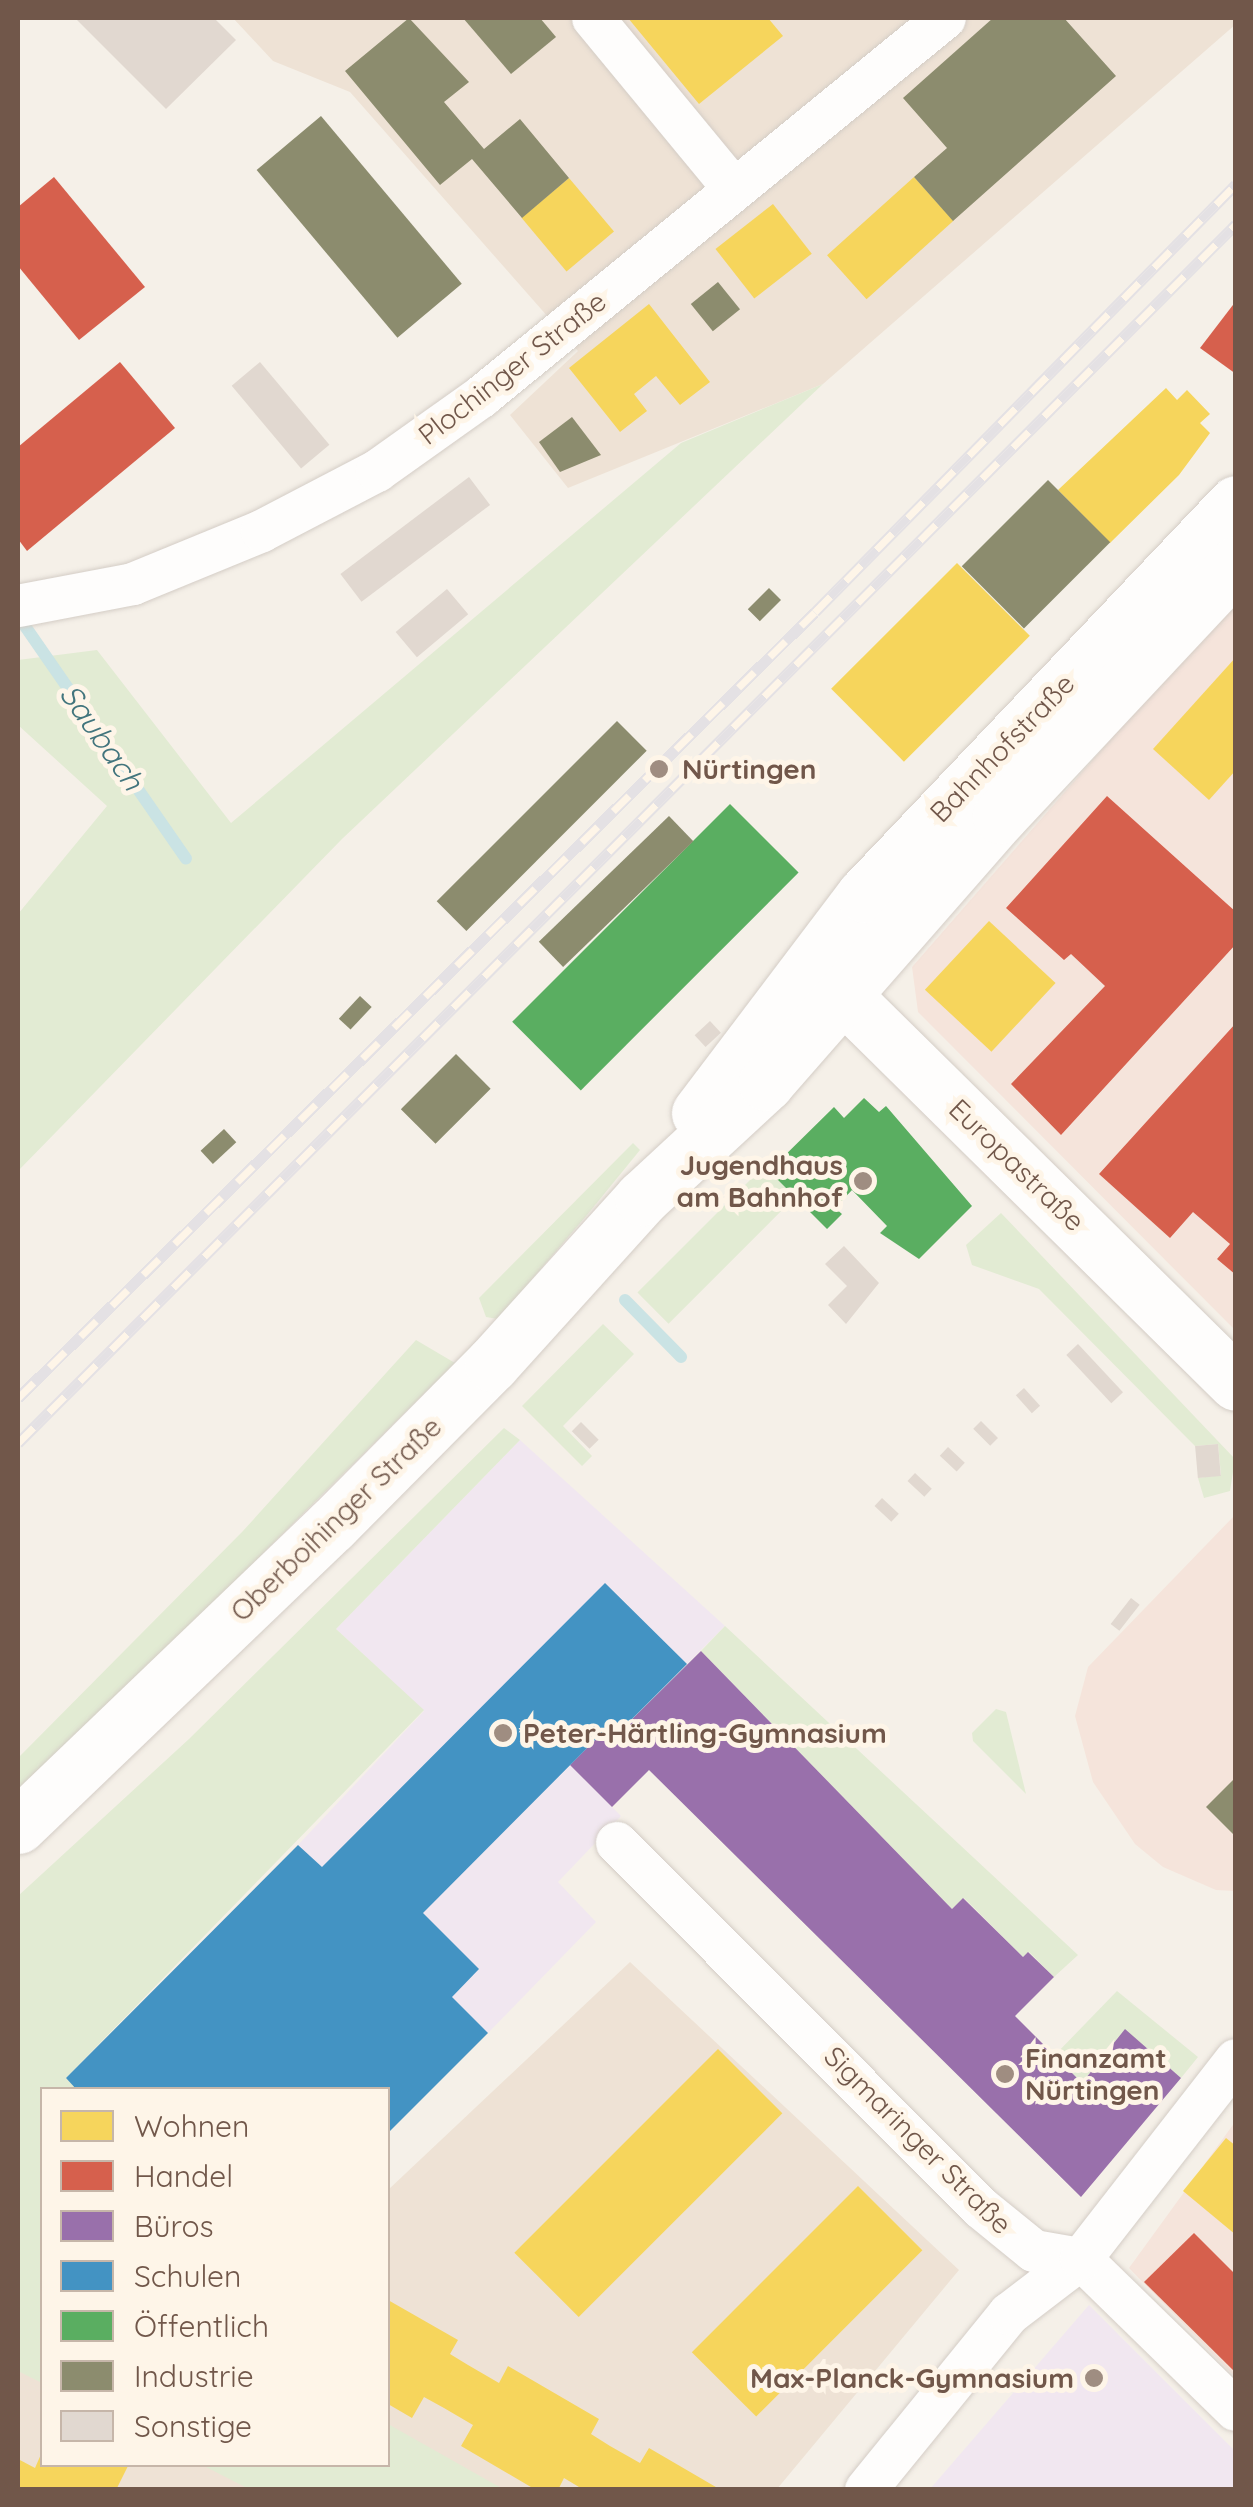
<!DOCTYPE html>
<html>
<head>
<meta charset="utf-8">
<style>
	body { margin:0 }
	#map { position:relative; width:1253px; height:2507px; overflow:hidden; background:#f5f0e8; font-family:Quicksand,sans-serif }
	div>[style] { position:absolute }
	.residential>* { inset:0; background:#eee2d5 }
	.commercial>* { inset:0; background:#f5e4db }
	.education>* { inset:0; background:#f1e7f0 }
	.green>* { inset:0; background:#e2ebd3; transform-origin:0 0 }
	.homes>* { inset:0; background:#f6d55c; transform-origin:0 0 }
	.shops>* { inset:0; background:#d6604d }
	.offices>* { inset:0; background:#9970ab }
	.schools>* { inset:0; background:#4393c3 }
	.public>* { inset:0; background:#5aae61; transform-origin:0 0 }
	.industry>* { inset:0; background:#8c8c6e; transform-origin:0 0 }
	.stream>* { height:12px; margin:-6px; padding:0 6px; transform-origin:6px; border-radius:6px; background:#cae3e4 }
	.building>* { inset:0; background:#e1d8d0; transform-origin:0 0 }
	.roads { filter:drop-shadow(0 0 2px #d4cdc6) drop-shadow(0 0 2px #d4cdc6) }
	.street>* { height:42px; margin:-21px; padding:0 21px; transform-origin:21px; border-radius:21px; background:#fefdfc }
	.secondary>* { height:55px; margin:-27.5px; padding:0 27.5px; transform-origin:27.5px; border-radius:27.5px; background:#fefdfc }
	.rail>* { height:11px; margin-top:-5.5px; transform-origin:0; background:repeating-linear-gradient(90deg,#fef5e8 0 22px,#e4e1e4 0 44px); box-sizing:border-box; border-block:2px solid #e4e1e4 }
	.dots>* { width:28px; height:28px; translate:-50% -50%; box-sizing:border-box; border:5px solid #fef5e8; border-radius:50% }
	span { translate:-50% -50%; white-space:nowrap; text-align:center; line-height:1.15; -webkit-text-stroke:10px #fef5e8; paint-order:stroke }
	.street-label { font-size:28px; color:#71574a }
	.poi-label { font-size:28px; color:#71574a; font-weight:700 }
	.left { translate:0 -50%; text-align:left }
	.right { translate:-100% -50%; text-align:right }
	.water-label { font-size:30px; color:#42757d; font-style:italic }
	.frame { position:absolute; inset:0; border:20px solid #71574a; pointer-events:none }
	.legend { position:absolute; left:40px; top:2087px; width:350px; height:380px; box-sizing:border-box; background:#fef5e8; border:2px solid #c6b6a9; margin:0; padding:12px 18px; list-style:none; font-size:30px; color:#71574a }
	.legend li { display:flex; align-items:center; gap:20px; height:50px }
	.legend b { width:50px; border:2px solid #c6b6a9 }
</style>
</head>
<body>
<div id="map">
	<div class="residential">
		<div style="clip-path:polygon(233px 18px,1235px 18px,1236px 24px,823px 384px,568px 488px,510px 415px,578px 351px,350px 92px,273px 61px)"></div>
		<div style="clip-path:polygon(630px 1962px,959px 2270px,777px 2489px,18px 2490px,18px 2268px,42px 2281px,42px 2464px,388px 2464px,388px 2190px)"></div>
	</div>
	<div class="commercial">
		<div style="clip-path:polygon(1235px 597px,1235px 1330px,918px 1012px,912px 967px)"></div>
		<div style="clip-path:polygon(1235px 1515px,1235px 1891px,1216px 1890px,1163px 1867px,1135px 1844px,1093px 1782px,1075px 1716px,1088px 1667px)"></div>
		<div style="clip-path:polygon(1235px 2122px,1235px 2377px,1129px 2268px)"></div>
	</div>
	<div class="education">
		<div style="clip-path:polygon(520px 1440px,725px 1626px,614px 1737px,607px 1729px,571px 1766px,621px 1816px,558px 1882px,596px 1922px,488px 2033px,298px 1845px,424px 1711px,336px 1629px)"></div>
		<div style="clip-path:polygon(1089px 2305px,1235px 2451px,1235px 2489px,930px 2489px)"></div>
	</div>
	<div class="green">
		<div style="clip-path:polygon(823px 384px,342px 839px,18px 1171px,18px 914px,107px 806px,18px 725px,18px 660px,97px 650px,231px 823px,681px 443px)"></div>
		<div style="clip-path:polygon(633px 1143px,640px 1150px,587px 1215px,498px 1319px,486px 1317px,479px 1298px)"></div>
		<div style="left:764px;top:1166px;width:44px;height:179px;rotate:45deg"></div>
		<div style="clip-path:polygon(1001px 1213px,1235px 1459px,1230px 1491px,1204px 1498px,1198px 1478px,1221px 1475px,1218px 1444px,1195px 1446px,1039px 1289px,972px 1265px,966px 1245px)"></div>
		<div style="clip-path:polygon(603px 1324px,634px 1354px,563px 1426px,592px 1456px,582px 1466px,522px 1406px)"></div>
		<div style="clip-path:polygon(416px 1340px,455px 1363px,18px 1796px,18px 1758px,243px 1531px)"></div>
		<div style="clip-path:polygon(504px 1428px,520px 1440px,336px 1629px,424px 1710px,66px 2078px,77px 2089px,42px 2090px,42px 2383px,18px 2371px,18px 1896px,189px 1739px)"></div>
		<div style="clip-path:polygon(725px 1626px,1078px 1955px,1054px 1977px,1029px 1952px,1023px 1957px,964px 1898px,952px 1909px,701px 1651px)"></div>
		<div style="clip-path:polygon(996px 1709px,1006px 1712px,1026px 1794px,973px 1741px,972px 1733px)"></div>
		<div style="clip-path:polygon(1117px 1991px,1198px 2057px,1181px 2078px,1125px 2030px,1082px 2083px,1054px 2056px)"></div>
		<div style="clip-path:polygon(388px 2424px,503px 2489px,249px 2489px,202px 2465px,388px 2464px)"></div>
	</div>
	<div class="homes">
		<div style="clip-path:polygon(628px 18px,768px 18px,783px 36px,699px 104px)"></div>
		<div style="left:914px;top:177px;width:59px;height:117px;rotate:48deg"></div>
		<div style="left:569px;top:178px;width:70px;height:62px;rotate:50deg"></div>
		<div style="left:773px;top:204px;width:63px;height:73px;rotate:52deg"></div>
		<div style="clip-path:polygon(649px 304px,710px 382px,680px 405px,656px 376px,634px 394px,647px 411px,620px 432px,569px 368px)"></div>
		<div style="clip-path:polygon(1166px 388px,1177px 400px,1187px 390px,1210px 414px,1200px 423px,1210px 433px,1179px 475px,1110px 543px,1058px 490px)"></div>
		<div style="left:957px;top:563px;width:103px;height:178px;rotate:45deg"></div>
		<div style="clip-path:polygon(1236px 657px,1236px 770px,1209px 800px,1153px 749px)"></div>
		<div style="left:989px;top:921px;width:91px;height:94px;rotate:43deg"></div>
		<div style="left:718px;top:2049px;width:91px;height:288px;rotate:45deg"></div>
		<div style="clip-path:polygon(1226px 2138px,1236px 2146px,1236px 2235px,1183px 2191px)"></div>
		<div style="left:858px;top:2186px;width:91px;height:235px;rotate:45deg"></div>
		<div style="clip-path:polygon(388px 2300px,458px 2340px,450px 2354px,468px 2365px,499px 2383px,508px 2366px,599px 2419px,591px 2434px,610px 2446px,640px 2463px,649px 2448px,721px 2490px,584px 2490px,564px 2478px,558px 2490px,536px 2490px,461px 2446px,473px 2425px,444px 2408px,424px 2397px,412px 2418px,388px 2404px)"></div>
		<div style="clip-path:polygon(42px 2452px,42px 2464px,129px 2464px,116px 2490px,18px 2490px,18px 2459px,35px 2468px)"></div>
	</div>
	<div class="shops">
		<div style="clip-path:polygon(54px 177px,145px 287px,79px 340px,18px 266px,18px 207px)"></div>
		<div style="clip-path:polygon(1236px 301px,1236px 374px,1200px 348px)"></div>
		<div style="clip-path:polygon(120px 362px,175px 428px,27px 551px,18px 539px,18px 447px)"></div>
		<div style="clip-path:polygon(1107px 796px,1236px 912px,1236px 944px,1061px 1135px,1011px 1084px,1105px 986px,1071px 954px,1064px 960px,1006px 908px)"></div>
		<div style="clip-path:polygon(1236px 1023px,1236px 1275px,1217px 1259px,1230px 1244px,1193px 1212px,1170px 1238px,1099px 1174px)"></div>
		<div style="clip-path:polygon(1194px 2233px,1236px 2275px,1236px 2373px,1144px 2282px)"></div>
	</div>
	<div class="offices">
		<div style="clip-path:polygon(701px 1651px,952px 1909px,963px 1898px,1023px 1957px,1028px 1952px,1054px 1977px,1015px 2016px,1082px 2083px,1125px 2029px,1181px 2078px,1081px 2197px,649px 1770px,612px 1807px,570px 1765px,606px 1729px,614px 1737px)"></div>
	</div>
	<div class="schools">
		<div style="clip-path:polygon(605px 1583px,687px 1664px,614px 1737px,606px 1729px,423px 1913px,479px 1969px,452px 1997px,488px 2033px,388px 2133px,388px 2090px,77px 2090px,66px 2078px,298px 1845px,322px 1867px)"></div>
	</div>
	<div class="public">
		<div style="left:730px;top:804px;width:97px;height:308px;rotate:45deg"></div>
		<div style="clip-path:polygon(864px 1098px,879px 1112px,886px 1106px,972px 1206px,919px 1259px,880px 1233px,887px 1226px,852px 1190px,835px 1208px,842px 1214px,827px 1229px,769px 1171px,834px 1107px,844px 1118px)"></div>
	</div>
	<div class="industry">
		<div style="clip-path:polygon(409px 18px,469px 82px,444px 102px,484px 149px,520px 119px,569px 178px,522px 218px,472px 159px,440px 185px,345px 71px)"></div>
		<div style="clip-path:polygon(463px 18px,540px 18px,556px 37px,511px 74px)"></div>
		<div style="clip-path:polygon(993px 18px,1064px 18px,1116px 76px,953px 221px,914px 177px,947px 148px,903px 98px)"></div>
		<div style="left:321px;top:116px;width:219px;height:84px;rotate:50deg"></div>
		<div style="left:718px;top:282px;width:35px;height:35px;rotate:51deg"></div>
		<div style="clip-path:polygon(572px 417px,601px 455px,560px 472px,539px 442px)"></div>
		<div style="left:1048px;top:480px;width:88px;height:122px;rotate:45deg"></div>
		<div style="left:769px;top:588px;width:17px;height:30px;rotate:45deg"></div>
		<div style="left:617px;top:721px;width:42px;height:255px;rotate:45deg"></div>
		<div style="left:669px;top:816px;width:35px;height:181px;rotate:46deg"></div>
		<div style="left:360px;top:996px;width:16px;height:31px;rotate:43deg"></div>
		<div style="left:456px;top:1054px;width:49px;height:78px;rotate:45deg"></div>
		<div style="left:224px;top:1129px;width:18px;height:32px;rotate:47deg"></div>
		<div style="clip-path:polygon(1236px 1777px,1236px 1837px,1206px 1807px)"></div>
	</div>
	<div class="stream">
		<div style="left:18px;top:616px;width:295px;rotate:55.3deg"></div>
		<div style="left:625px;top:1300px;width:80px;rotate:45.5deg"></div>
	</div>
	<div class="building">
		<div style="clip-path:polygon(75px 18px,214px 18px,236px 40px,166px 109px)"></div>
		<div style="left:260px;top:362px;width:108px;height:37px;rotate:50deg"></div>
		<div style="left:469px;top:477px;width:35px;height:161px;rotate:53deg"></div>
		<div style="left:447px;top:589px;width:33px;height:67px;rotate:50deg"></div>
		<div style="left:710px;top:1021px;width:16px;height:21px;rotate:47deg"></div>
		<div style="clip-path:polygon(844px 1246px,879px 1283px,846px 1324px,828px 1305px,847px 1286px,825px 1264px)"></div>
		<div style="left:1078px;top:1344px;width:66px;height:16px;rotate:47deg"></div>
		<div style="left:1024px;top:1388px;width:24px;height:11px;rotate:48deg"></div>
		<div style="left:981px;top:1421px;width:24px;height:11px;rotate:45deg"></div>
		<div style="left:581px;top:1422px;width:25px;height:13px;rotate:45deg"></div>
		<div style="left:1218px;top:1444px;width:32px;height:23px;rotate:85deg"></div>
		<div style="left:948px;top:1447px;width:23px;height:12px;rotate:43deg"></div>
		<div style="left:915px;top:1473px;width:23px;height:11px;rotate:43deg"></div>
		<div style="left:882px;top:1498px;width:23px;height:11px;rotate:43deg"></div>
		<div style="left:1131px;top:1598px;width:11px;height:33px;rotate:38deg"></div>
	</div>
	<div class="roads">
		<div class="street">
			<div style="left:593px;top:18px;width:222px;rotate:50.5deg"></div>
			<div style="left:18px;top:606px;width:117px;rotate:-10.8deg"></div>
			<div style="left:133px;top:584px;width:139px;rotate:-22.3deg"></div>
			<div style="left:262px;top:531px;width:130px;rotate:-27.6deg"></div>
			<div style="left:377px;top:471px;width:128px;rotate:-35.4deg"></div>
			<div style="left:481px;top:397px;width:599px;rotate:-39.24deg"></div>
			<div style="left:617px;top:1843px;width:515px;rotate:45.08deg"></div>
			<div style="left:981px;top:2208px;width:68px;rotate:39.1deg"></div>
			<div style="left:1034px;top:2251px;width:48px;rotate:9.7deg"></div>
			<div style="left:1081px;top:2259px;width:216px;rotate:44.3deg"></div>
			<div style="left:866px;top:2490px;width:227px;rotate:-50.9deg"></div>
			<div style="left:1009px;top:2314px;width:91px;rotate:-37.4deg"></div>
			<div style="left:1081px;top:2259px;width:252px;rotate:-52.1deg"></div>
		</div>
		<div class="secondary">
			<div style="left:808px;top:996px;width:37px;rotate:2deg"></div>
			<div style="left:845px;top:997px;width:549px;rotate:44.63deg"></div>
			<div style="left:699px;top:1113px;width:273px;rotate:-52.9deg"></div>
			<div style="left:864px;top:895px;width:540px;rotate:-46.5deg"></div>
			<div style="left:18px;top:1826px;width:435px;rotate:-43.8deg"></div>
			<div style="left:332px;top:1525px;width:227px;rotate:-45.2deg"></div>
			<div style="left:492px;top:1364px;width:224px;rotate:-47.9deg"></div>
			<div style="left:642px;top:1198px;width:169px;rotate:-42.8deg"></div>
			<div style="left:766px;top:1083px;width:355px;rotate:-48.8deg"></div>
			<div style="left:1000px;top:816px;width:345px;rotate:-46.9deg"></div>
		</div>
	</div>
	<div class="rail">
		<div style="left:18px;top:1398px;width:1119px;rotate:-44.6deg"></div>
		<div style="left:815px;top:612px;width:600px;rotate:-45.47deg"></div>
		<div style="left:18px;top:1443px;width:1723px;rotate:-45.02deg"></div>
	</div>
	<div class="dots">
		<div style="left:659px;top:769px;background:#9f8d81"></div>
		<div style="left:863px;top:1181px;background:#9f8d81"></div>
		<div style="left:503px;top:1733px;background:#9f8d81"></div>
		<div style="left:1005px;top:2074px;background:#9f8d81"></div>
		<div style="left:1094px;top:2378px;background:#9f8d81"></div>
	</div>
	<div class="street-label">
		<span style="left:512px;top:368px;rotate:-38deg">Plochinger Straße</span>
		<span style="left:1002px;top:748px;rotate:-46deg">Bahnhofstraße</span>
		<span style="left:1017px;top:1165px;rotate:44deg">Europastraße</span>
		<span style="left:336px;top:1519px;rotate:-44deg">Oberboihinger Straße</span>
		<span style="left:918px;top:2140px;rotate:45deg">Sigmaringer Straße</span>
	</div>
	<div class="poi-label">
		<span class="left" style="left:682px;top:769px">Nürtingen</span>
		<span class="right" style="left:843px;top:1181px">Jugendhaus<br>am Bahnhof</span>
		<span class="left" style="left:523px;top:1733px">Peter-Härtling-Gymnasium</span>
		<span class="left" style="left:1025px;top:2074px">Finanzamt<br>Nürtingen</span>
		<span class="right" style="left:1074px;top:2378px">Max-Planck-Gymnasium</span>
	</div>
	<div class="water-label">
		<span style="left:102px;top:737px;rotate:55deg">Saubach</span>
	</div>
	<div class="frame"></div>
	<ul class="legend">
	<li><b style="height:28px;background:#f6d55c"></b>Wohnen</li>
	<li><b style="height:28px;background:#d6604d"></b>Handel</li>
	<li><b style="height:28px;background:#9970ab"></b>Büros</li>
	<li><b style="height:28px;background:#4393c3"></b>Schulen</li>
	<li><b style="height:28px;background:#5aae61"></b>Öffentlich</li>
	<li><b style="height:28px;background:#8c8c6e"></b>Industrie</li>
	<li><b style="height:28px;background:#e1d8d0"></b>Sonstige</li>
	</ul>
</div>
</body>
</html>
